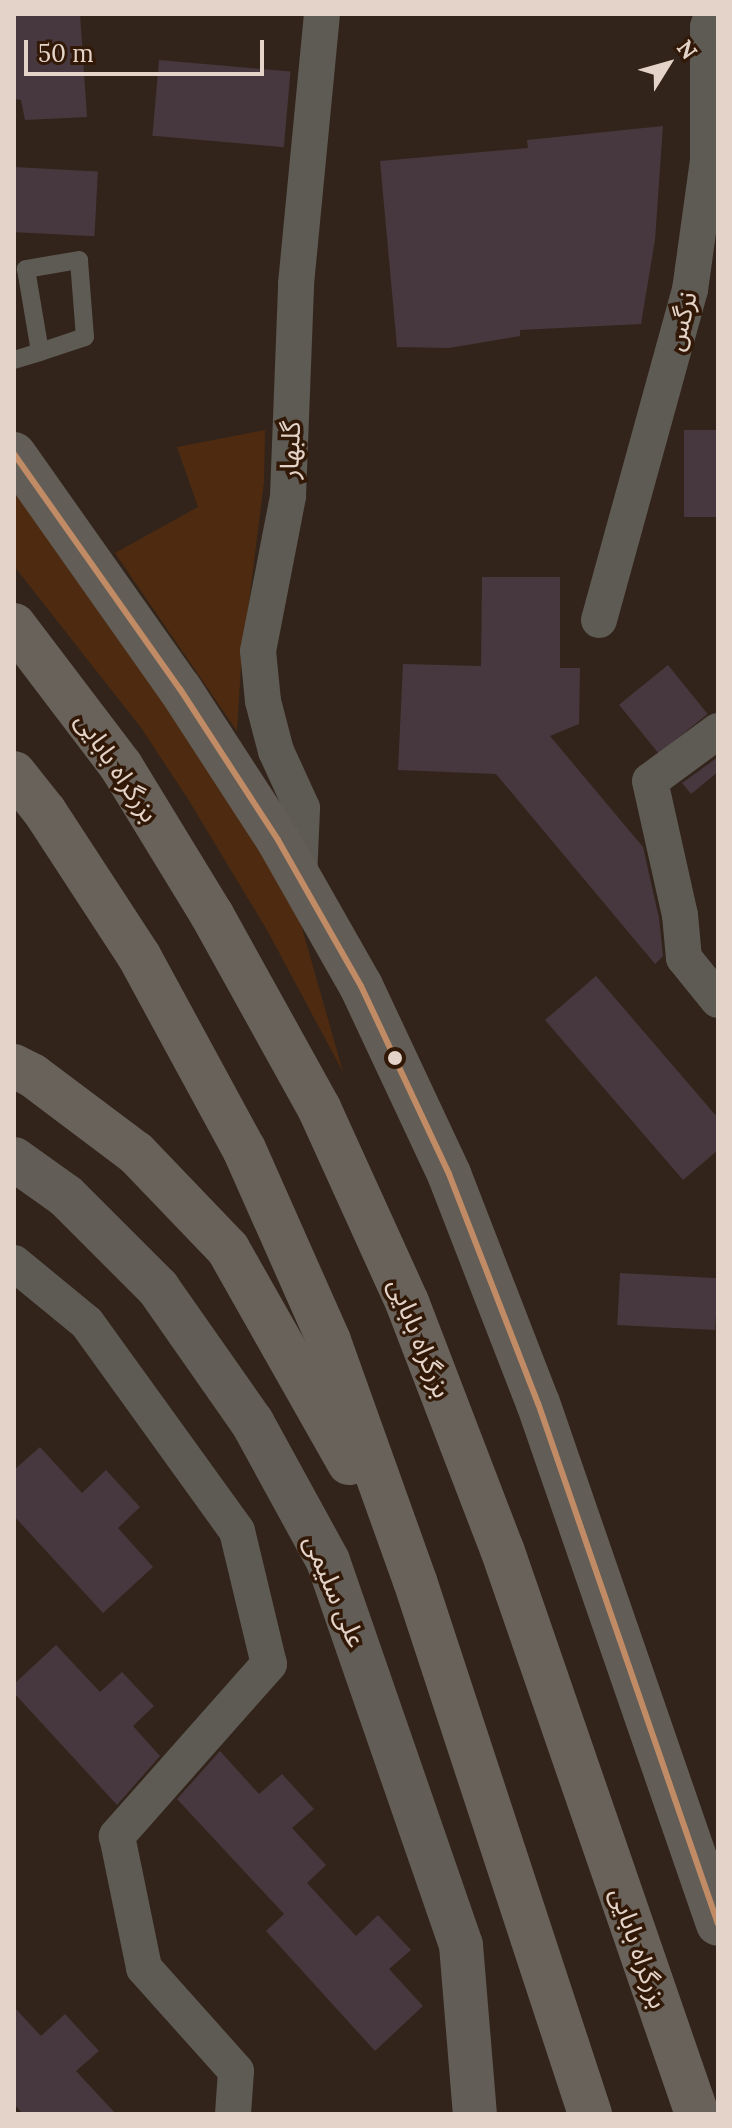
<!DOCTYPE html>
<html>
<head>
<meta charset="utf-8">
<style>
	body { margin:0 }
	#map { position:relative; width:732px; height:2128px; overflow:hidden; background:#32241a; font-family:Lora,"Noto Sans Arabic",serif }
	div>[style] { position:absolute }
	.green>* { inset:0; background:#4e2b10 }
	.building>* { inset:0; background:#46383e; transform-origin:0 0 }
	.service>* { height:18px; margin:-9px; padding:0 9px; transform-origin:9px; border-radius:9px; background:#5e5a54 }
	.minor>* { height:36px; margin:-18px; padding:0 18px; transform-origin:18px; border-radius:18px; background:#5e5a54 }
	.secondary>* { height:44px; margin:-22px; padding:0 22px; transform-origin:22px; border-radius:22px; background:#625d56 }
	.trunk>* { height:44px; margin:-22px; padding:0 22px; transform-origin:22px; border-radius:22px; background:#68625a }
	.bus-1>* { height:6px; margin:-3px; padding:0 3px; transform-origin:3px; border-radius:3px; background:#c18c65 }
	.dots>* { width:22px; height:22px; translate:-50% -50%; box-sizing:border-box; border:4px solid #321907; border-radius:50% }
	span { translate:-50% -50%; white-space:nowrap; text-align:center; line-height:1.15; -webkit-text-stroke:7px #321907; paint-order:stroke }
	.street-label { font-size:26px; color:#e4d3c8 }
	.frame { position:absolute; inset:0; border:16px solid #e4d3c8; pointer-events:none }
	.north { position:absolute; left:628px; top:24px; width:80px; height:80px; -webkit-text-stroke:6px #321907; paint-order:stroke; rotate:53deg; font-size:22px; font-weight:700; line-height:32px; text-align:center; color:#e4d3c8 }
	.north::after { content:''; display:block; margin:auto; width:28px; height:36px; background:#e4d3c8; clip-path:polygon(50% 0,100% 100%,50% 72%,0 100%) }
	.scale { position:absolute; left:24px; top:40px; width:240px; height:36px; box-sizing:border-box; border:4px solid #e4d3c8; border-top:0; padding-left:10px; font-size:24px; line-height:28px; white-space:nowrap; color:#e4d3c8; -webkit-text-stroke:6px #321907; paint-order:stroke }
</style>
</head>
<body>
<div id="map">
	<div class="green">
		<div style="clip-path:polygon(265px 430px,264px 482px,241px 665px,237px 731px,115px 553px,198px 507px,177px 447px)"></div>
		<div style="clip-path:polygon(14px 477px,111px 610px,298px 914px,343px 1072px,267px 930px,188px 799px,142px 729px,14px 566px)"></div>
	</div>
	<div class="building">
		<div style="clip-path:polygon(14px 14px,80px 14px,87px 117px,25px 120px,21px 100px,14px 99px)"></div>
		<div style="left:159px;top:60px;width:132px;height:76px;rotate:5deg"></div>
		<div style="clip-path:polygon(663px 126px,655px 240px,641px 324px,520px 330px,520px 336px,449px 348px,397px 347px,380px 161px,528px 148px,527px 140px)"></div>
		<div style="left:14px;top:167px;width:84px;height:65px;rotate:3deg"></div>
		<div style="left:718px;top:430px;width:87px;height:34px;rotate:90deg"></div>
		<div style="clip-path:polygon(482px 577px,560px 577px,560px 668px,580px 668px,579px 724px,550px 736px,643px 847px,659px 918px,663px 956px,655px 964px,496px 774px,398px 770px,403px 664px,481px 666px)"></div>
		<div style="left:668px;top:665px;width:63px;height:63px;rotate:51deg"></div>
		<div style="clip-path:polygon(718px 757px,718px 772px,691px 794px,682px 783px)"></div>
		<div style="clip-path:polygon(596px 976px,718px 1118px,718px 1150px,683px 1180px,545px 1020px)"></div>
		<div style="left:620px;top:1273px;width:98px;height:52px;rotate:3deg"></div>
		<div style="clip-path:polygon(40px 1447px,82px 1493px,106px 1470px,140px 1507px,118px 1528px,153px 1567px,103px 1613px,14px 1516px,14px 1470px)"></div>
		<div style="clip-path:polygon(56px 1645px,100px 1692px,122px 1672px,154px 1706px,133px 1726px,160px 1756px,117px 1805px,14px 1693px,14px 1684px)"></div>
		<div style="clip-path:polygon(220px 1751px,259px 1794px,282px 1774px,314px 1809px,292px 1828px,326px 1865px,307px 1883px,356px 1936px,378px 1915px,411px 1950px,389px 1969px,423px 2006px,375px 2051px,266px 1931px,284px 1914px,177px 1799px)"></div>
		<div style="clip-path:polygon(14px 2007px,41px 2036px,65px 2014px,99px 2051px,76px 2071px,116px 2114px,23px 2114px,14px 2104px)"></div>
	</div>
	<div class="service">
		<div style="left:14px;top:360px;width:27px;rotate:-17deg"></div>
		<div style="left:40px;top:352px;width:47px;rotate:-18.4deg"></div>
		<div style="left:85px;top:337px;width:77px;rotate:-94.5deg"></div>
		<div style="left:79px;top:260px;width:54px;rotate:170.4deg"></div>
		<div style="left:26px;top:269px;width:84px;rotate:80.4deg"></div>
	</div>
	<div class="minor">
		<div style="left:599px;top:620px;width:342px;rotate:-74.6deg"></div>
		<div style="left:690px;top:290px;width:131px;rotate:-82.1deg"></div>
		<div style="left:708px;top:160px;width:133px;rotate:-90deg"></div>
		<div style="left:708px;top:27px;width:14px;rotate:-73deg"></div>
		<div style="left:718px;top:731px;width:84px;rotate:143.7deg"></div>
		<div style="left:650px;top:781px;width:137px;rotate:77.4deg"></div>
		<div style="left:680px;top:915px;width:43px;rotate:84.7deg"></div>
		<div style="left:684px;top:958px;width:54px;rotate:51deg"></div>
		<div style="left:299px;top:878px;width:70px;rotate:-87.5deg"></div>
		<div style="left:302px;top:808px;width:63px;rotate:-114.5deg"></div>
		<div style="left:276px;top:751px;width:52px;rotate:-104.6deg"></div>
		<div style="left:263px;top:701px;width:50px;rotate:-95.7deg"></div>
		<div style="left:258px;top:651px;width:158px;rotate:-79deg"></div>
		<div style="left:288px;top:496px;width:212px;rotate:-87.8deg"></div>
		<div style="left:296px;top:284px;width:271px;rotate:-84.5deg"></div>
		<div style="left:14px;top:1263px;width:94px;rotate:39.4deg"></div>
		<div style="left:87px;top:1323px;width:256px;rotate:54.2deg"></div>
		<div style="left:237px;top:1531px;width:137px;rotate:76.5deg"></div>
		<div style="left:269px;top:1664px;width:230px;rotate:131.5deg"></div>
		<div style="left:117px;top:1836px;width:135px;rotate:78.4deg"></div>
		<div style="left:144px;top:1968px;width:138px;rotate:48.2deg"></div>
		<div style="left:236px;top:2071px;width:43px;rotate:94deg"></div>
	</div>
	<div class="secondary">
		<div style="left:14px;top:454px;width:288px;rotate:54.8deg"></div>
		<div style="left:180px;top:689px;width:180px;rotate:57deg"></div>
		<div style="left:278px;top:840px;width:168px;rotate:60.4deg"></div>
		<div style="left:361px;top:986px;width:208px;rotate:64.9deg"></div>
		<div style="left:449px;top:1174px;width:246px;rotate:68.8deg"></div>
		<div style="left:538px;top:1403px;width:551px;rotate:70.94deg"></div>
		<div style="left:14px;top:1159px;width:64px;rotate:35.4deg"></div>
		<div style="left:66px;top:1196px;width:130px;rotate:45deg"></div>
		<div style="left:158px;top:1288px;width:164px;rotate:55deg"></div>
		<div style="left:252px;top:1422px;width:158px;rotate:61.3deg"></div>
		<div style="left:328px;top:1561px;width:406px;rotate:70.9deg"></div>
		<div style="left:461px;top:1945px;width:170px;rotate:85.3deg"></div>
	</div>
	<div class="trunk">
		<div style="left:14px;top:625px;width:177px;rotate:52.8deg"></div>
		<div style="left:121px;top:766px;width:175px;rotate:58.6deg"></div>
		<div style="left:212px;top:915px;width:221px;rotate:61deg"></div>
		<div style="left:319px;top:1108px;width:213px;rotate:65.6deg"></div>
		<div style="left:407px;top:1302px;width:265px;rotate:69deg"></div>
		<div style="left:502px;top:1549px;width:598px;rotate:70.96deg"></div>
		<div style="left:14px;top:773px;width:50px;rotate:51.5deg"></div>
		<div style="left:45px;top:812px;width:172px;rotate:56.9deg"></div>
		<div style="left:139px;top:956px;width:220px;rotate:61.5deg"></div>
		<div style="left:244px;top:1149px;width:210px;rotate:66.1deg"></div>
		<div style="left:329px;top:1341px;width:255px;rotate:70.3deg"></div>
		<div style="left:415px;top:1581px;width:561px;rotate:71.82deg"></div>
		<div style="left:14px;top:1066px;width:20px;rotate:27deg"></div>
		<div style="left:32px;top:1075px;width:130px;rotate:36.9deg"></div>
		<div style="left:136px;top:1153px;width:133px;rotate:46.2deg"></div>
		<div style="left:228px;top:1249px;width:246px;rotate:60.5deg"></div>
	</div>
	<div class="bus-1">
		<div style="left:14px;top:454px;width:288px;rotate:54.8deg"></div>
		<div style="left:180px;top:689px;width:180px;rotate:57deg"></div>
		<div style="left:278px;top:840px;width:168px;rotate:60.4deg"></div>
		<div style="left:361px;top:986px;width:208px;rotate:64.9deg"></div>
		<div style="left:449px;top:1174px;width:246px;rotate:68.8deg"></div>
		<div style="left:538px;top:1403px;width:551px;rotate:70.94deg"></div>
	</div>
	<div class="dots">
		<div style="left:395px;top:1058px;background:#e4d3c8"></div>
	</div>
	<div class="street-label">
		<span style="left:681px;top:321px;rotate:-76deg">نرگس</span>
		<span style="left:290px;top:450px;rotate:-88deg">گلبهار</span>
		<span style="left:117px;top:767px;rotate:56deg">بزرگراه بابایی</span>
		<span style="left:420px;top:1338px;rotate:68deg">بزرگراه بابایی</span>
		<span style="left:335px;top:1591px;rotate:67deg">علی سلیمی</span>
		<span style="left:639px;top:1948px;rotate:71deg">بزرگراه بابایی</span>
	</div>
	<div class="frame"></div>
	<div class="north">N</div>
	<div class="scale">50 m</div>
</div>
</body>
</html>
